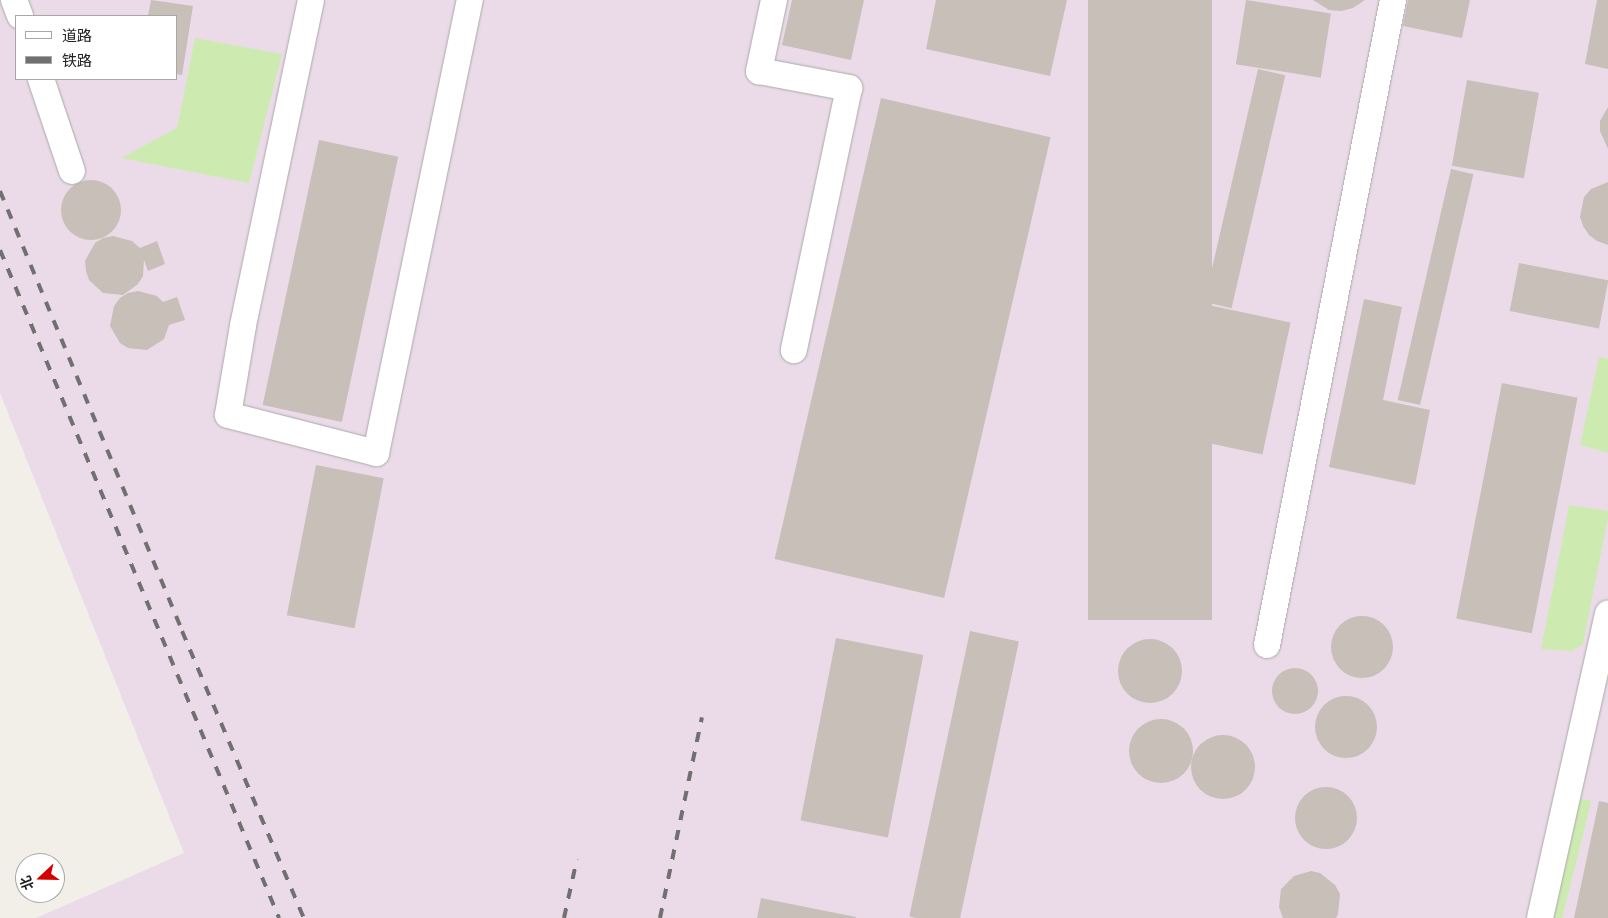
<!DOCTYPE html>
<html>
<head>
<meta charset="utf-8">
<style>
	body { margin:0 }
	#map { position:relative; width:1608px; height:918px; overflow:hidden; background:#f2efe9; font-family:Montserrat,"Noto Sans SC",sans-serif }
	div>[style] { position:absolute }
	.industrial>* { inset:0; background:#ebdbe8 }
	.grass>* { inset:0; background:#cdebb0; transform-origin:0 0 }
	.building>* { inset:0; background:#c7bfb8; transform-origin:0 0 }
	.round { border-radius:50% }
	.roads { filter:drop-shadow(0 0 1px #a9a9a9) drop-shadow(0 0 1px #a9a9a9) }
	.minor>* { height:26px; margin:-13px; padding:0 13px; transform-origin:13px; border-radius:13px; background:#fff }
	.rail>* { height:4px; margin-top:-2px; transform-origin:0; background:repeating-linear-gradient(90deg,#707070 0 10px,transparent 0 20px) }
	span { translate:-50% -50%; white-space:nowrap; text-align:center; line-height:1.15; -webkit-text-stroke:5px #fff; paint-order:stroke }
	.legend { position:absolute; left:15px; top:15px; width:162px; height:65px; box-sizing:border-box; background:#fff; border:1px solid #a7a7a7; margin:0; padding:6px 9px; list-style:none; font-size:15px; color:#222 }
	.legend li { display:flex; align-items:center; gap:10px; height:25px }
	.legend b { width:25px; border:1px solid #a7a7a7 }
	.north { position:absolute; left:15px; top:853px; width:50px; height:50px; box-sizing:border-box; background:#fff; border:1px solid #a7a7a7; border-radius:50%; rotate:249deg; font-size:14px; font-weight:700; line-height:20px; text-align:center; color:#222 }
	.north::after { content:''; display:block; margin:auto; width:18px; height:22px; background:#d40000; clip-path:polygon(50% 0,100% 100%,50% 72%,0 100%) }
</style>
</head>
<body>
<div id="map">
	<div class="industrial">
		<div style="clip-path:polygon(evenodd,0 0,1608px 0,1608px 918px,36px 918px,184px 853px,0 393px,0 0,16px 16px,176px 16px,176px 79px,16px 79px,16px 16px)"></div>
	</div>
	<div class="grass">
		<div style="clip-path:polygon(195px 38px,282px 54px,249px 183px,121px 158px,177px 128px)"></div>
		<div style="clip-path:polygon(1599px 357px,1608px 359px,1608px 453px,1580px 445px)"></div>
		<div style="clip-path:polygon(1569px 505px,1608px 511px,1608px 518px,1583px 644px,1573px 651px,1541px 649px)"></div>
		<div style="left:1571px;top:796px;width:21px;height:125px;rotate:14deg"></div>
	</div>
	<div class="building">
		<div style="clip-path:polygon(151px 0,193px 6px,182px 75px,176px 74px,176px 16px,148px 16px)"></div>
		<div style="clip-path:polygon(792px 0,864px 0,851px 60px,782px 45px)"></div>
		<div style="clip-path:polygon(936px 0,1067px 0,1050px 76px,926px 49px)"></div>
		<div style="left:1088px;top:0;width:124px;height:620px"></div>
		<div style="left:1246px;top:0;width:86px;height:65px;rotate:9deg"></div>
		<div style="clip-path:polygon(1313px 0,1365px 0,1353px 8px,1341px 11px,1329px 10px)"></div>
		<div style="clip-path:polygon(1408px 0,1470px 0,1462px 38px,1403px 26px)"></div>
		<div style="clip-path:polygon(1597px 0,1608px 0,1608px 69px,1585px 64px)"></div>
		<div style="left:1258px;top:69px;width:28px;height:239px;rotate:13deg"></div>
		<div style="left:1467px;top:80px;width:73px;height:87px;rotate:10deg"></div>
		<div style="left:881px;top:98px;width:174px;height:473px;rotate:13deg"></div>
		<div style="clip-path:polygon(1608px 107px,1608px 149px,1600px 131px,1600px 121px)"></div>
		<div style="left:319px;top:140px;width:81px;height:271px;rotate:12deg"></div>
		<div style="left:1451px;top:169px;width:23px;height:237px;rotate:13deg"></div>
		<div class="round" style="left:61px;top:180px;width:60px;height:60px"></div>
		<div style="clip-path:polygon(1608px 182px,1608px 245px,1597px 241px,1589px 235px,1583px 226px,1580px 217px,1584px 197px,1591px 189px)"></div>
		<div style="clip-path:polygon(113px 236px,132px 241px,140px 248px,157px 241px,165px 264px,148px 271px,144px 260px,143px 276px,138px 284px,123px 295px,103px 293px,89px 280px,86px 271px,85px 261px,95px 243px,103px 238px)"></div>
		<div style="left:1519px;top:263px;width:91px;height:49px;rotate:11deg"></div>
		<div style="clip-path:polygon(138px 291px,157px 296px,163px 302px,177px 297px,185px 320px,169px 325px,164px 339px,147px 350px,128px 348px,120px 343px,110px 326px,114px 306px,120px 298px,128px 293px)"></div>
		<div style="left:1180px;top:299px;width:113px;height:135px;rotate:12deg"></div>
		<div style="clip-path:polygon(1364px 299px,1402px 307px,1383px 400px,1430px 410px,1415px 485px,1329px 467px)"></div>
		<div style="left:1502px;top:383px;width:77px;height:240px;rotate:11deg"></div>
		<div style="left:316px;top:465px;width:69px;height:153px;rotate:11deg"></div>
		<div class="round" style="left:1331px;top:616px;width:62px;height:62px"></div>
		<div style="left:970px;top:631px;width:50px;height:292px;rotate:12deg"></div>
		<div style="left:836px;top:638px;width:89px;height:186px;rotate:11deg"></div>
		<div class="round" style="left:1118px;top:639px;width:64px;height:64px"></div>
		<div class="round" style="left:1272px;top:668px;width:46px;height:46px"></div>
		<div class="round" style="left:1315px;top:696px;width:62px;height:62px"></div>
		<div class="round" style="left:1129px;top:719px;width:64px;height:64px"></div>
		<div class="round" style="left:1191px;top:735px;width:64px;height:64px"></div>
		<div class="round" style="left:1295px;top:787px;width:62px;height:62px"></div>
		<div style="clip-path:polygon(1599px 801px,1608px 803px,1608px 918px,1574px 918px)"></div>
		<div style="clip-path:polygon(1311px 871px,1320px 873px,1335px 885px,1340px 894px,1338px 914px,1336px 918px,1283px 918px,1279px 907px,1281px 889px,1294px 876px)"></div>
		<div style="clip-path:polygon(761px 898px,856px 917px,856px 918px,757px 918px)"></div>
	</div>
	<div class="roads">
		<div class="minor">
			<div style="left:14px;top:0;width:17px;rotate:69deg"></div>
			<div style="left:311px;top:0;width:333px;rotate:101.8deg"></div>
			<div style="left:243px;top:326px;width:90px;rotate:99.6deg"></div>
			<div style="left:228px;top:415px;width:153px;rotate:14.4deg"></div>
			<div style="left:376px;top:453px;width:463px;rotate:-78.3deg"></div>
			<div style="left:774px;top:0;width:73px;rotate:101.9deg"></div>
			<div style="left:759px;top:71px;width:92px;rotate:10.7deg"></div>
			<div style="left:849px;top:88px;width:268px;rotate:101.9deg"></div>
			<div style="left:41px;top:79px;width:97px;rotate:71.4deg"></div>
			<div style="left:1267px;top:645px;width:657px;rotate:-78.95deg"></div>
			<div style="left:1540px;top:918px;width:312px;rotate:-77.4deg"></div>
		</div>
	</div>
	<div class="rail">
		<div style="left:0;top:191px;width:476px;rotate:67.5deg"></div>
		<div style="left:182px;top:631px;width:312px;rotate:67deg"></div>
		<div style="left:0;top:250px;width:724px;rotate:67.33deg"></div>
		<div style="left:564px;top:918px;width:60px;rotate:-77.6deg"></div>
		<div style="left:660px;top:918px;width:205px;rotate:-78.2deg"></div>
	</div>
	<ul class="legend">
	<li><b style="height:6px;background:#fff"></b>道路</li>
	<li><b style="height:6px;background:#707070"></b>铁路</li>
	</ul>
	<div class="north">北</div>
</div>
</body>
</html>
